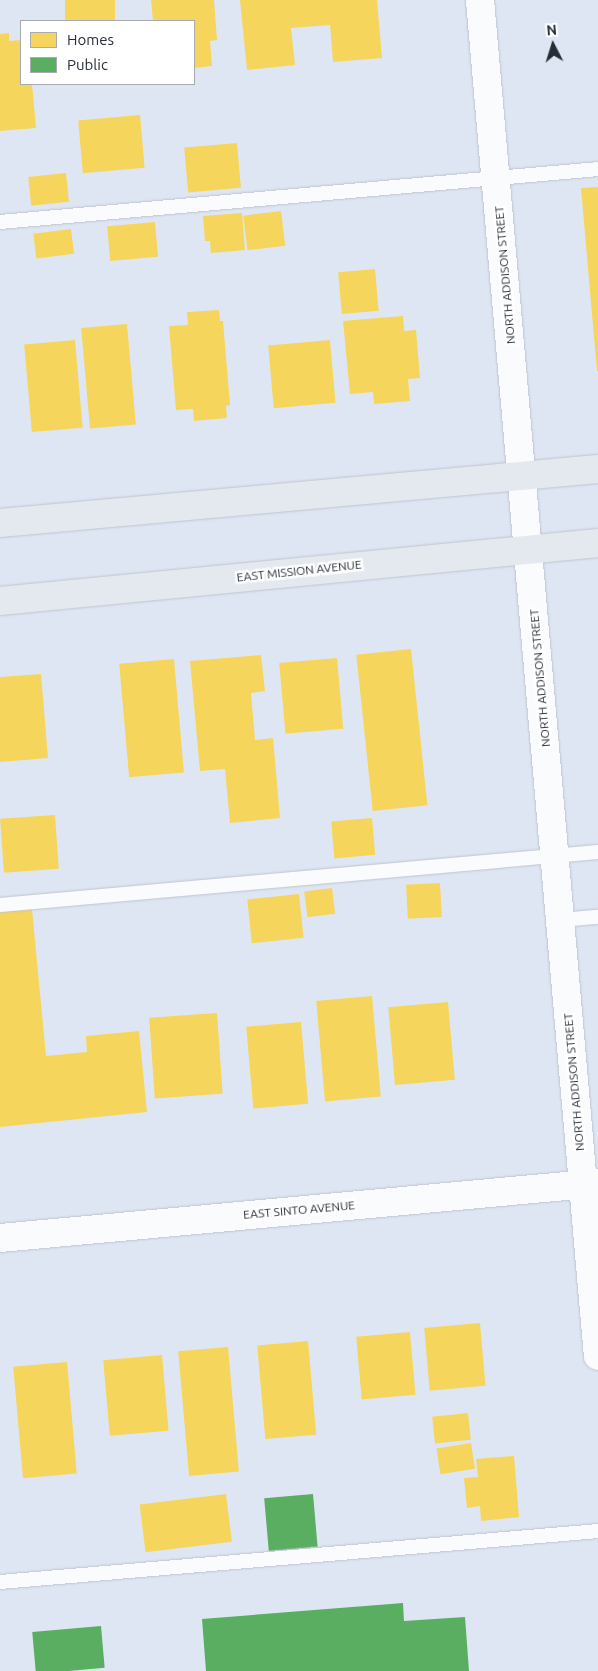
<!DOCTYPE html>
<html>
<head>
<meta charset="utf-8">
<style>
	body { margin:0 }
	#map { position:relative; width:598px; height:1671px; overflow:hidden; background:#dfe6f3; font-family:Ubuntu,sans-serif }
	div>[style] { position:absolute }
	.homes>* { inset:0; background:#f6d55c; transform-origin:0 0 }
	.public>* { inset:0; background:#5aae61; transform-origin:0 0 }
	.roads { filter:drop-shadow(0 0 1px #bec4cf) drop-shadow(0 0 1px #bec4cf) }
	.service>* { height:14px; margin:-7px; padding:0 7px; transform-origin:7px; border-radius:7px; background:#fafbfd }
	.minor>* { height:28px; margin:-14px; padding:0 14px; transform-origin:14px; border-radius:14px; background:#fafbfd }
	.primary>* { height:28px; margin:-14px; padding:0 14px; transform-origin:14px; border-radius:14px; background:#e4e8ef }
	span { translate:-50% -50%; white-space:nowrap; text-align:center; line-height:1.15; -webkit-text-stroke:5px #fff; paint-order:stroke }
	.street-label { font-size:12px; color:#262d37 }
	.legend { position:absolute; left:20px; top:20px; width:175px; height:65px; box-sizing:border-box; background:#fff; border:1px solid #a8abaf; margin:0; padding:6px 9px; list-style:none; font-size:15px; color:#262d37 }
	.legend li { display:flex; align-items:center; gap:10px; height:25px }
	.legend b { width:25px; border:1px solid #a8abaf }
	.north { position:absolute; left:528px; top:20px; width:50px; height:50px; -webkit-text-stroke:4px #fff; paint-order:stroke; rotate:355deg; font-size:14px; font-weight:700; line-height:20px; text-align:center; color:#262d37 }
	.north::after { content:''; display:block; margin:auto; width:18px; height:22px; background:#262d37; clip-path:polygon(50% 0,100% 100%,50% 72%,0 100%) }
</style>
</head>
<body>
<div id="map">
	<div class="homes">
		<div style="left:65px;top:0;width:50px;height:21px"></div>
		<div style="clip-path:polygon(151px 0,214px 0,217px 40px,210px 41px,212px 66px,194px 68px,194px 21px,153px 21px)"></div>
		<div style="clip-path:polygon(240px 0,377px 0,382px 58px,333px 62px,330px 25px,291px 28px,295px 65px,247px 70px)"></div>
		<div style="clip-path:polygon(9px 33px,9px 41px,21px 40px,21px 84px,32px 84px,36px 128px,0 131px,0 34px)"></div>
		<div style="left:140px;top:115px;width:53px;height:62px;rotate:85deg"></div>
		<div style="left:237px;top:143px;width:45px;height:53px;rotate:85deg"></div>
		<div style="left:66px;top:173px;width:29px;height:38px;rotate:84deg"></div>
		<div style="clip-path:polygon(598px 187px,598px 371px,597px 371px,581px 188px)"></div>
		<div style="left:281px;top:211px;width:35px;height:38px;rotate:83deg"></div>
		<div style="clip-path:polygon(242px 213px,245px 250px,211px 253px,210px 241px,205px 241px,203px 216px)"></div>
		<div style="left:155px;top:222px;width:35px;height:48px;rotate:85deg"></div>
		<div style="left:71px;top:229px;width:25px;height:38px;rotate:83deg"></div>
		<div style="left:375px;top:269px;width:42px;height:37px;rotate:85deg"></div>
		<div style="clip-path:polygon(219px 310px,220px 321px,223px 321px,230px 405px,226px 406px,227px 418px,194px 421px,193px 409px,176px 410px,169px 326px,188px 325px,187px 312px)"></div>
		<div style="clip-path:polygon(403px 316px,404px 331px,416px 330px,420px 378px,408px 379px,410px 401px,374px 404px,373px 392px,350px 394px,343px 321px)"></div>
		<div style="left:127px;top:324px;width:101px;height:46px;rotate:85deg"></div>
		<div style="left:75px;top:340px;width:88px;height:51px;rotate:85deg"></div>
		<div style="left:330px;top:340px;width:63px;height:62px;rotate:85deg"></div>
		<div style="left:411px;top:649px;width:157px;height:55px;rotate:84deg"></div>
		<div style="clip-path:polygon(261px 655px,265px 691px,251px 693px,255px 740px,273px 738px,280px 818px,230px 823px,225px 769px,200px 771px,190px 661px)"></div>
		<div style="left:337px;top:658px;width:71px;height:58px;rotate:85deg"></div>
		<div style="left:174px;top:659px;width:114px;height:55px;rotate:85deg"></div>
		<div style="clip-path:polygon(41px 674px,48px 758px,0 762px,0 677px)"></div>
		<div style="left:55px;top:815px;width:54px;height:55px;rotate:86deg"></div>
		<div style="left:372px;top:818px;width:37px;height:41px;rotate:85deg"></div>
		<div style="left:440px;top:883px;width:34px;height:34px;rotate:87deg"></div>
		<div style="left:332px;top:888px;width:26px;height:28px;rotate:83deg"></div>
		<div style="left:299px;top:894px;width:44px;height:52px;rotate:84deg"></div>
		<div style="clip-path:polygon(32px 909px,46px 1056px,87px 1052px,86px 1036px,139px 1031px,147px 1112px,0 1127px,0 912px)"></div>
		<div style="left:372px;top:996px;width:101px;height:56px;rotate:85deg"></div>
		<div style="left:448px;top:1002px;width:78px;height:60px;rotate:85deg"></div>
		<div style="left:217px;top:1013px;width:81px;height:68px;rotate:86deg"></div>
		<div style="left:301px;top:1022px;width:82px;height:55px;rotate:85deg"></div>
		<div style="left:480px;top:1323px;width:63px;height:56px;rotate:85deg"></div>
		<div style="left:410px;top:1332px;width:63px;height:54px;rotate:85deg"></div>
		<div style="left:308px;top:1341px;width:94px;height:51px;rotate:85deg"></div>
		<div style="left:228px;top:1347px;width:125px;height:50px;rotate:85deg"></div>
		<div style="left:162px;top:1355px;width:76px;height:59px;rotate:85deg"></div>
		<div style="left:67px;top:1362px;width:112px;height:54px;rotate:85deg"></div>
		<div style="left:468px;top:1413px;width:27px;height:36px;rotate:84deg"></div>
		<div style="left:471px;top:1443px;width:26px;height:35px;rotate:81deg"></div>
		<div style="clip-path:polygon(514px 1456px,519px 1517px,481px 1521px,480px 1506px,467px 1508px,464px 1478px,478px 1477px,476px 1459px)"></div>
		<div style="left:226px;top:1494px;width:48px;height:87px;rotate:83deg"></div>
	</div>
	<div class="public">
		<div style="left:313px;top:1494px;width:53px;height:49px;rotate:85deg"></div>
		<div style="clip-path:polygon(403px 1603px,404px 1621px,465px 1617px,469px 1671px,206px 1671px,202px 1619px)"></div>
		<div style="left:101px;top:1626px;width:42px;height:69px;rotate:85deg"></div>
	</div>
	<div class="roads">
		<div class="service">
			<div style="left:0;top:222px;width:600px;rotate:-5.06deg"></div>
			<div style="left:0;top:905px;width:600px;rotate:-5.06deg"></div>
			<div style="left:560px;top:920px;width:38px;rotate:-5deg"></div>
			<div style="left:0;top:1582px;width:600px;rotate:-4.87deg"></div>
		</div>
		<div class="minor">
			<div style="left:480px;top:0;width:1361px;rotate:85.03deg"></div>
			<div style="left:0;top:1238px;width:601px;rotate:-5.25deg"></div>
		</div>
		<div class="primary">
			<div style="left:0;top:523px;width:600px;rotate:-5.16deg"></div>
			<div style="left:0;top:601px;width:601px;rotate:-5.54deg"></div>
		</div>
	</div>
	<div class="street-label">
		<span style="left:505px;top:275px;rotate:-95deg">NORTH ADDISON STREET</span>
		<span style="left:299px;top:571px;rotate:-6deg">EAST MISSION AVENUE</span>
		<span style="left:540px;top:678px;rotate:-95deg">NORTH ADDISON STREET</span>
		<span style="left:574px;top:1082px;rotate:-95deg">NORTH ADDISON STREET</span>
		<span style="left:299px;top:1210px;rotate:-5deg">EAST SINTO AVENUE</span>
	</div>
	<ul class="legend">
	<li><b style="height:14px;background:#f6d55c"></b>Homes</li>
	<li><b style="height:14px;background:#5aae61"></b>Public</li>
	</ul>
	<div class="north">N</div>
</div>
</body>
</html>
